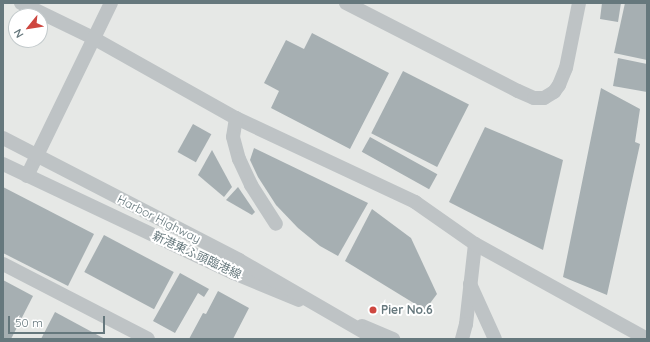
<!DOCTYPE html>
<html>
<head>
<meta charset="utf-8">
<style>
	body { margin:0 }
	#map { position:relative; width:650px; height:342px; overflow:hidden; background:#f8f8f6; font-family:Quicksand,"Noto Sans JP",sans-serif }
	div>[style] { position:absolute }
	.built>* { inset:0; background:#e6e8e6 }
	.building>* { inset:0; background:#a6afb2; transform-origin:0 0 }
	.minor>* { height:14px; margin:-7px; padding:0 7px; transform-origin:7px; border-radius:7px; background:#bec3c5 }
	.minor-bridge>* { height:14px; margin:-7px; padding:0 7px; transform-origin:7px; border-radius:7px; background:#bec3c5 }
	.dots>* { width:11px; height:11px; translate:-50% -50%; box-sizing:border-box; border:2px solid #fff; border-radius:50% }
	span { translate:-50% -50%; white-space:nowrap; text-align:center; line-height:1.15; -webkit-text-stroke:4px #fff; paint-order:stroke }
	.street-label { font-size:12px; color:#66787d }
	.poi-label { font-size:12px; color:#66787d; font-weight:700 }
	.left { translate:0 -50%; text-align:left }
	.frame { position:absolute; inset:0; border:4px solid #66787d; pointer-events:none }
	.north { position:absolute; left:8px; top:8px; width:40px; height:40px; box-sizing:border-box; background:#fff; border:1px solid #c2c9cb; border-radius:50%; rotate:240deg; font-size:11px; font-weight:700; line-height:16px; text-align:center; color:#66787d }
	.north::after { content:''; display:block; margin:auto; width:14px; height:18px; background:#ce4740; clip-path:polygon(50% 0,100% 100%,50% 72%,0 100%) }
	.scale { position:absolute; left:8px; top:316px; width:97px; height:18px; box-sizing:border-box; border:2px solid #66787d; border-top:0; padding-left:5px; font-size:12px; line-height:14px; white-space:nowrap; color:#66787d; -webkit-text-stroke:3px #fff; paint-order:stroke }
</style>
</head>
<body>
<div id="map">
	<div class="built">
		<div style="clip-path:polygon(evenodd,3px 3px,647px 3px,647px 339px,3px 339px,3px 3px,16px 16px,40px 16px,40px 40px,16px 40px,16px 16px)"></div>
	</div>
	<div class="building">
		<div style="clip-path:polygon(602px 3px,621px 3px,618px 22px,600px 19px)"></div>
		<div style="clip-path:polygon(625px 3px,647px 3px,647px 60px,614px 53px)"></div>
		<div style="clip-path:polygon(312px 33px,389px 73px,350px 149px,271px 108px,279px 91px,264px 83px,286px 40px,304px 49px)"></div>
		<div style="clip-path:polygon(618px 58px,647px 64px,647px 92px,613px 86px)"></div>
		<div style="left:403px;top:71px;width:74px;height:70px;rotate:27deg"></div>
		<div style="clip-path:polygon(601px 88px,640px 109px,635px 142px,640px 144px,607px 295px,563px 277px)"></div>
		<div style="left:193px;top:124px;width:21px;height:32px;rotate:29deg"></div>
		<div style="clip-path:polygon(485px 127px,563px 160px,543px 250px,449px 202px)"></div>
		<div style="left:370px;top:137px;width:77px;height:17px;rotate:29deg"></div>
		<div style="clip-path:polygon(254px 148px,368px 203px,338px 256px,320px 246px,298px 228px,276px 205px,258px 177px,250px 160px)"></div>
		<div style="clip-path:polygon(212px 150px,232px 187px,224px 197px,198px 175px)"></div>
		<div style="clip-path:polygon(3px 187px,94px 234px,68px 286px,3px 253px)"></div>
		<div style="clip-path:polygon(238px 187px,255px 212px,252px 215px,226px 200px)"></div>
		<div style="clip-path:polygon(372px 209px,411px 238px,437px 294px,425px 310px,345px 261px)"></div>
		<div style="left:104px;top:235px;width:79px;height:42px;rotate:28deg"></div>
		<div style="clip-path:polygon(180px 273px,209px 289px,204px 297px,198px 293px,175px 333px,153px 321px)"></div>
		<div style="clip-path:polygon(3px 280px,33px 296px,11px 339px,3px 339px)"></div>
		<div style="clip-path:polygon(218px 291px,249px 308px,233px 339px,189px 339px,203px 313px,206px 314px)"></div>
		<div style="clip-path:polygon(55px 312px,105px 339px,41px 339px)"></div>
	</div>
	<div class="minor">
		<div style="left:21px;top:3px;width:82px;rotate:25.9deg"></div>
		<div style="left:95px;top:39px;width:162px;rotate:29.3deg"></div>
		<div style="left:236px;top:118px;width:198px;rotate:25.1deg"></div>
		<div style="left:415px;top:202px;width:73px;rotate:35deg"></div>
		<div style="left:475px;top:244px;width:81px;rotate:96.4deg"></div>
		<div style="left:466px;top:324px;width:16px;rotate:105deg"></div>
		<div style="left:346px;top:3px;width:193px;rotate:27.1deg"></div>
		<div style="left:518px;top:91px;width:17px;rotate:24deg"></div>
		<div style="left:534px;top:98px;width:10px"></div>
		<div style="left:544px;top:98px;width:12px;rotate:-31deg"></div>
		<div style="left:554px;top:92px;width:9px;rotate:-54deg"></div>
		<div style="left:559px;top:85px;width:18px;rotate:-68deg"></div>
		<div style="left:566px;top:68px;width:66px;rotate:-78.7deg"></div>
		<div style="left:236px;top:118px;width:19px;rotate:99deg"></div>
		<div style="left:233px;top:137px;width:23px;rotate:75deg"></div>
		<div style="left:239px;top:159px;width:29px;rotate:65deg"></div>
		<div style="left:251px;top:185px;width:46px;rotate:57.3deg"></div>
		<div style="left:3px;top:164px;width:255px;rotate:25.3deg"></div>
		<div style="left:234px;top:273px;width:70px;rotate:22.6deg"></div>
		<div style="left:27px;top:176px;width:192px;rotate:-64.1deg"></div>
		<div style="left:475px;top:244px;width:196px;rotate:28.9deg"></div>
		<div style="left:3px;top:264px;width:163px;rotate:27.3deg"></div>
		<div style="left:470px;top:284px;width:60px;rotate:65.6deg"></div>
		<div style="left:362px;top:326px;width:34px;rotate:23deg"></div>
	</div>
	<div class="minor-bridge">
		<div style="left:3px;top:138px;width:266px;rotate:27.3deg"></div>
		<div style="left:239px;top:260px;width:158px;rotate:30deg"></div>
	</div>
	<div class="dots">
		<div style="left:373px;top:310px;background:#ce4740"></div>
	</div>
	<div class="street-label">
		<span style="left:159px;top:219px;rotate:27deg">Harbor Highway</span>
		<span style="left:197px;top:255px;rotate:25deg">新港東ふ頭臨港線</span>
	</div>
	<div class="poi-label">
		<span class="left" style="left:381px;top:310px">Pier No.6</span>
	</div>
	<div class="frame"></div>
	<div class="north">N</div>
	<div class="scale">50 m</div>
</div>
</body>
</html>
